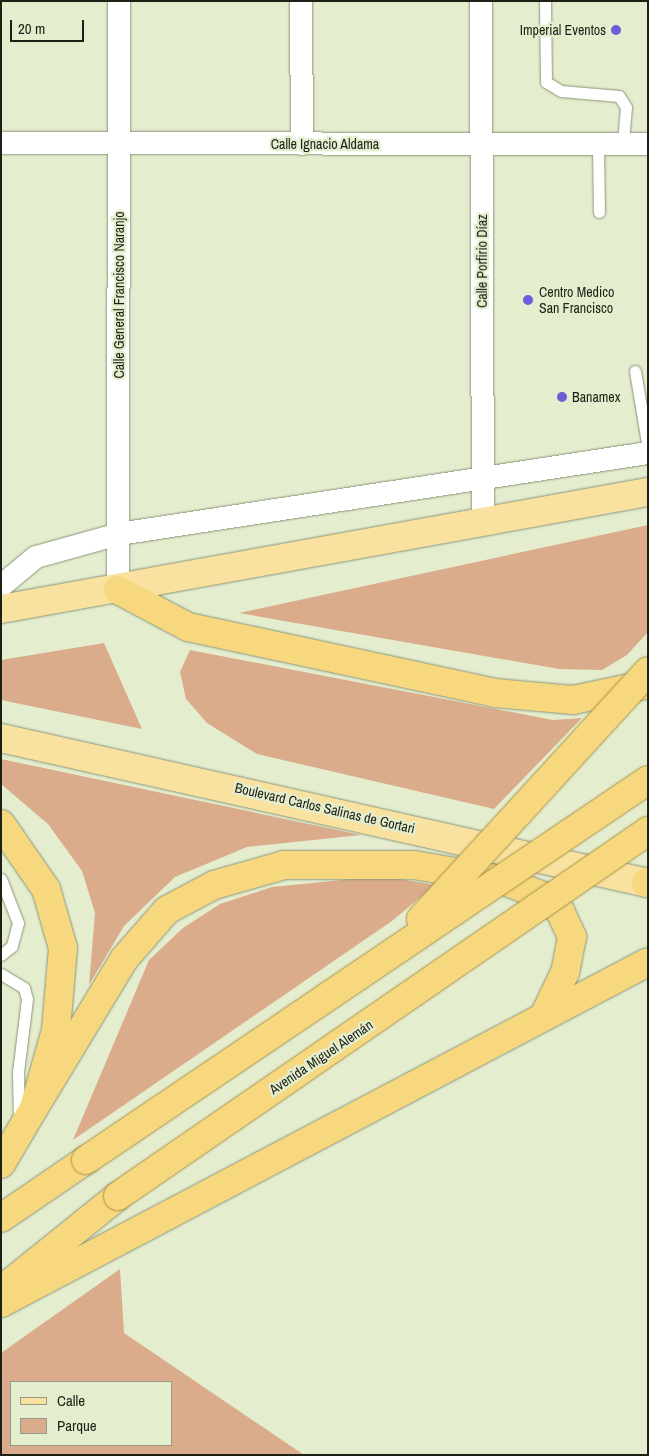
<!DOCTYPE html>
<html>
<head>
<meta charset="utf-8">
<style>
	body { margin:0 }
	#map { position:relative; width:649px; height:1456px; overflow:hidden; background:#e4eecf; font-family:"Archivo Narrow",sans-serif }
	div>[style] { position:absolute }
	.green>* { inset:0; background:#daac8b }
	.roads { filter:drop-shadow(0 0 1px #8b9478) drop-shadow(0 0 1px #8b9478) }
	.service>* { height:11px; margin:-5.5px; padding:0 5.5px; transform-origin:5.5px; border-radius:5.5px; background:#fff }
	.minor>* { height:22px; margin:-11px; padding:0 11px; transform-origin:11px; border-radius:11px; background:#fff }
	.primary>* { height:28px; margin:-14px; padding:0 14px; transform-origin:14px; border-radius:14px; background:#f9e29f }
	.trunk>* { height:28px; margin:-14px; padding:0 14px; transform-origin:14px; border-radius:14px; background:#f7d87f }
	.bridges { filter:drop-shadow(0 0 1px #a99145) drop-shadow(0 0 1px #a99145) }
	.trunk-bridge>* { height:28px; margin:-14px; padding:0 14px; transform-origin:14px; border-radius:14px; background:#f7d87f }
	.dots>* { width:14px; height:14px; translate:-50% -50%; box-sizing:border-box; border:2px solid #e4eecf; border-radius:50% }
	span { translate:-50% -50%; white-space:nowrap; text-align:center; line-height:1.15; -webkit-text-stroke:4.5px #e4eecf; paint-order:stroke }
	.poi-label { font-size:14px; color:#1d2015 }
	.right { translate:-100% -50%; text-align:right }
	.left { translate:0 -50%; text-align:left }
	.street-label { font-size:14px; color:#1d2015 }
	.frame { position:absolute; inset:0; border:2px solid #1d2015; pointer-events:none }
	.legend { position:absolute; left:10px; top:1381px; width:162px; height:65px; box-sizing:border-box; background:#e4eecf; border:1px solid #949c85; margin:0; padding:6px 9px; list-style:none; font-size:15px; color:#1d2015 }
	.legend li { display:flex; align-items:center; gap:10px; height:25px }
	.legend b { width:25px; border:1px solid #949c85 }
	.scale { position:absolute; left:10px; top:20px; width:74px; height:22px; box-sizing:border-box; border:2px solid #1d2015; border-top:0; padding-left:6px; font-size:15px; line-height:18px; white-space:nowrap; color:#1d2015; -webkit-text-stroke:4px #e4eecf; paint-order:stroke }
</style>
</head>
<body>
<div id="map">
	<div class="green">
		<div style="clip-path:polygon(648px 525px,648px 632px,627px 655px,602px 670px,559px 669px,239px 613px)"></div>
		<div style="clip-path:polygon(104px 643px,142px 729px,1px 700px,1px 660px)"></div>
		<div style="clip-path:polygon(190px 650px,553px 720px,582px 718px,494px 809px,257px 754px,207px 723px,186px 699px,180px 672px)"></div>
		<div style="clip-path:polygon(1px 759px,361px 835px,247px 847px,175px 877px,124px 926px,89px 985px,95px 913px,82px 871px,48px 824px,1px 784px)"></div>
		<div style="clip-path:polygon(382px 876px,435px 885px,392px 921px,73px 1140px,149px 960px,183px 928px,220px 904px,272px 887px)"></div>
		<div style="clip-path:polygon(evenodd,120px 1269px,124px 1333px,304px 1455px,1px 1455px,1px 1353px,120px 1269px,171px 1382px,171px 1445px,11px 1445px,11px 1382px,171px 1382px)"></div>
	</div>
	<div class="roads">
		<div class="service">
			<div style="left:545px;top:1px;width:81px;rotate:89.3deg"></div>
			<div style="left:546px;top:82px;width:17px;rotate:31deg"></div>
			<div style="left:561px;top:91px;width:58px;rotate:4.9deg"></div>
			<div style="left:619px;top:96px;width:13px;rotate:58deg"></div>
			<div style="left:626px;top:107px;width:37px;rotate:95deg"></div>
			<div style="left:598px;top:144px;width:68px;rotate:89.2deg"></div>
			<div style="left:635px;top:371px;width:79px;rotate:80.5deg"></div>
			<div style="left:1px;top:879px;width:47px;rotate:68.9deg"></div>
			<div style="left:18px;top:923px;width:24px;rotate:105deg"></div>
			<div style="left:12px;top:946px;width:14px;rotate:141deg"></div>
			<div style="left:1px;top:974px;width:27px;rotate:31deg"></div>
			<div style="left:24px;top:988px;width:11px;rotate:75deg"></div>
			<div style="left:27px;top:999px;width:74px;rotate:97deg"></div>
			<div style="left:18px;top:1072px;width:49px;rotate:88.8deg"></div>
		</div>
		<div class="minor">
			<div style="left:301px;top:1px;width:143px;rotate:89.6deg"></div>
			<div style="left:481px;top:1px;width:520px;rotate:89.78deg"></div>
			<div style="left:1px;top:143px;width:647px;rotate:0.09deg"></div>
			<div style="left:1px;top:586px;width:45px;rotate:-39.6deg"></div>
			<div style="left:36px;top:557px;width:86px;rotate:-15.5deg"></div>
			<div style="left:119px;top:534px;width:535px;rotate:-8.71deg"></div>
			<div style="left:118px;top:590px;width:589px;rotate:-89.9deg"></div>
		</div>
		<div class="primary">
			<div style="left:1px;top:609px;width:657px;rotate:-10.25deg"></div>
			<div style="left:1px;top:738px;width:663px;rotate:12.63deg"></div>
		</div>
		<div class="trunk">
			<div style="left:118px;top:590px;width:79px;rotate:27.9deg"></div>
			<div style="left:188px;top:627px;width:314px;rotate:12.1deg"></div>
			<div style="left:495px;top:693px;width:78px;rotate:5.1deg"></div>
			<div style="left:573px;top:700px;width:73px;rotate:-11.9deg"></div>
			<div style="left:1px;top:824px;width:79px;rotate:55.3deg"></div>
			<div style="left:46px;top:889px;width:61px;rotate:73.9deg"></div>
			<div style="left:63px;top:948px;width:82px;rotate:94.9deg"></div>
			<div style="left:56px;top:1030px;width:81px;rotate:105.8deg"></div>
			<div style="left:34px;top:1108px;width:65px;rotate:120.5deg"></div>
			<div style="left:646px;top:883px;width:2px;rotate:-27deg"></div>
			<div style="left:34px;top:1108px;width:175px;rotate:-58.8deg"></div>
			<div style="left:125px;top:958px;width:64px;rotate:-48.8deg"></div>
			<div style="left:167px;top:910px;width:53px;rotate:-28deg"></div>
			<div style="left:214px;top:885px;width:73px;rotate:-15.9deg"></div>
			<div style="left:284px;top:865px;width:130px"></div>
			<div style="left:414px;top:865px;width:89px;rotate:9.7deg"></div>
			<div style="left:502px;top:880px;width:44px;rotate:21.3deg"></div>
			<div style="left:543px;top:896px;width:23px;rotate:41deg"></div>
			<div style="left:560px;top:911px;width:29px;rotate:65deg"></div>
			<div style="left:572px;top:937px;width:36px;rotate:101deg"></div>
			<div style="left:565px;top:972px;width:49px;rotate:115.5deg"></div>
			<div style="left:1px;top:1218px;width:103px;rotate:-34.3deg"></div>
			<div style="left:4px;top:1288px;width:146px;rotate:-38.9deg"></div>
			<div style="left:1px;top:1303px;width:731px;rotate:-27.79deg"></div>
		</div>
	</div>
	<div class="bridges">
		<div class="trunk-bridge">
			<div style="left:421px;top:919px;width:336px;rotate:-47.5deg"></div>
			<div style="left:86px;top:1160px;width:678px;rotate:-34.06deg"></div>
			<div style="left:118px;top:1196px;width:644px;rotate:-34.55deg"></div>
		</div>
	</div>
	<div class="dots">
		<div style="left:616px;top:30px;background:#6b5ed8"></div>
		<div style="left:528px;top:300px;background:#6b5ed8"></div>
		<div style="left:562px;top:397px;background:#6b5ed8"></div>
	</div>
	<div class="poi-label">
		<span class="right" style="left:606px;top:30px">Imperial Eventos</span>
		<span class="left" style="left:539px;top:300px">Centro Medico<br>San Francisco</span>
		<span class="left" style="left:572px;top:397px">Banamex</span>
	</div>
	<div class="street-label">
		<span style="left:325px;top:144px">Calle Ignacio Aldama</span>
		<span style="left:482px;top:261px;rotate:-90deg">Calle Porfirio Díaz</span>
		<span style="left:119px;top:295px;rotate:-90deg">Calle General Francisco Naranjo</span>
		<span style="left:325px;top:808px;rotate:13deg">Boulevard Carlos Salinas de Gortari</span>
		<span style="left:321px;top:1057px;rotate:-34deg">Avenida Miguel Alemán</span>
	</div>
	<div class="frame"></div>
	<ul class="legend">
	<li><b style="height:6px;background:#f9e29f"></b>Calle</li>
	<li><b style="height:14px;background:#daac8b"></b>Parque</li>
	</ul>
	<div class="scale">20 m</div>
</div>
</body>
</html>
